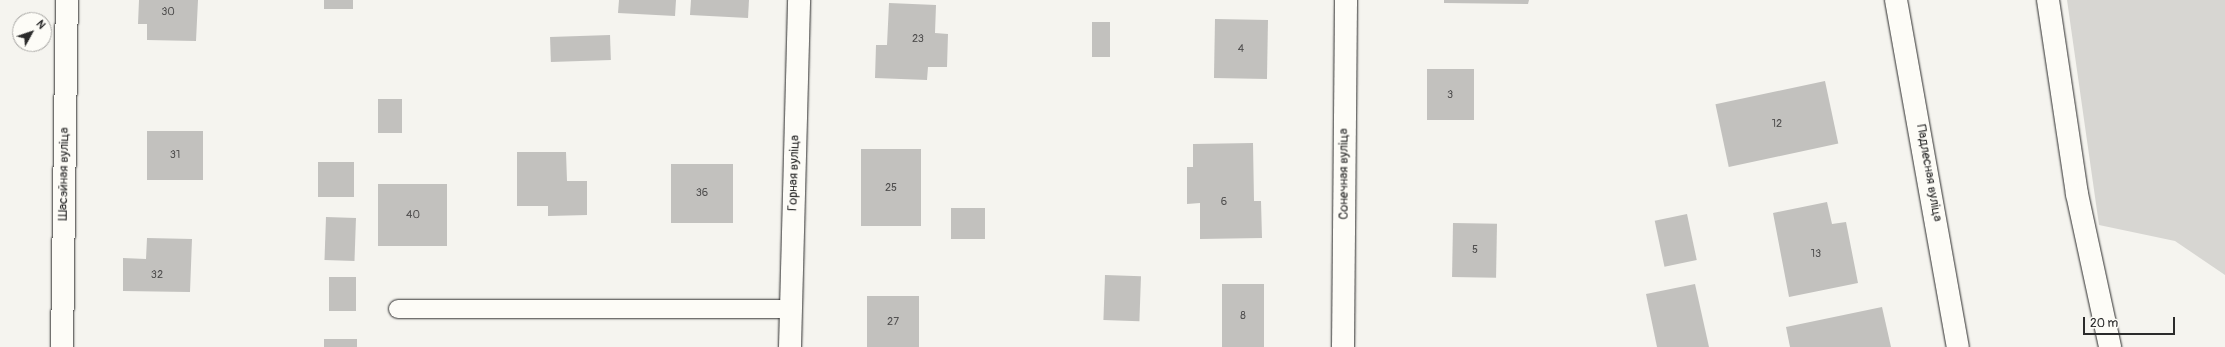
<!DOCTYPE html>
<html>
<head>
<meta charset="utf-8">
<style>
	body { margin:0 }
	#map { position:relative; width:2225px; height:347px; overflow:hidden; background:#f5f4ef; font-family:Pangolin,sans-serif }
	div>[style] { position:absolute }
	.green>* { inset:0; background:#d7d6d2 }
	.building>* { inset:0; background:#c2c1be; transform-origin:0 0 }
	.roads { filter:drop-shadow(0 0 1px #2b2b2b) drop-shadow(0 0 1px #2b2b2b) }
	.service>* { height:18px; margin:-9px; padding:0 9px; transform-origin:9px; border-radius:9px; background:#fdfcf7 }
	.minor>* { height:22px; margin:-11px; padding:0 11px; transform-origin:11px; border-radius:11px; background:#fdfcf7 }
	.tertiary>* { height:22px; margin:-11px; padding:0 11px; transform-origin:11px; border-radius:11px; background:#fdfcf7 }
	span { translate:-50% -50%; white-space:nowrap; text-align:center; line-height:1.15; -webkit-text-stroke:4px #fdfcf7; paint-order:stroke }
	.number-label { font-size:11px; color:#515050 }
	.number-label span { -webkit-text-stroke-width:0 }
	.street-label { font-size:13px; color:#2b2b2b }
	.north { position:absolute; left:12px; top:12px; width:40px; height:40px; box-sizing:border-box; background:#fdfcf7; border:1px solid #a9a8a5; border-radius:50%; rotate:50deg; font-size:11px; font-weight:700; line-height:16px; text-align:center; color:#2b2b2b }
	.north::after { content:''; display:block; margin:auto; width:14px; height:18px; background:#2b2b2b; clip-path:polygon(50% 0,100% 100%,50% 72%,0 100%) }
	.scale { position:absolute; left:2083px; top:317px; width:92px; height:18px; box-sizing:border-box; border:2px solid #2b2b2b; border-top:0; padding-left:5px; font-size:12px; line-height:14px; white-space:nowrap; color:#2b2b2b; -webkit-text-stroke:3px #fdfcf7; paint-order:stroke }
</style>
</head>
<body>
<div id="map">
	<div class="green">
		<div style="clip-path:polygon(2067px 0,2225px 0,2225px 275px,2175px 241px,2099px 225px)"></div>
	</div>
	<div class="building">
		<div style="clip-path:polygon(139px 0,198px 0,196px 41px,147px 40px,147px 24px,138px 24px)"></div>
		<div style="left:324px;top:0;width:29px;height:9px"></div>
		<div style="clip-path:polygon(619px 0,676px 0,675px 16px,618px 13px)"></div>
		<div style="clip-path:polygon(691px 0,749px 0,748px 18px,690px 15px)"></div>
		<div style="clip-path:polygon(1444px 0,1529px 0,1528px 4px,1444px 3px)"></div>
		<div style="clip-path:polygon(889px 3px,936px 5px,935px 33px,948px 34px,947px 67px,928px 67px,927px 80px,875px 78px,876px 45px,887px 45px)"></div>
		<div style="left:1215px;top:19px;width:53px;height:59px;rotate:1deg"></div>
		<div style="left:1092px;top:22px;width:18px;height:35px"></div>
		<div style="left:610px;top:35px;width:25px;height:60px;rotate:88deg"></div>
		<div style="left:1427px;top:69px;width:47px;height:51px"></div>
		<div style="left:1825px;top:81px;width:64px;height:112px;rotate:78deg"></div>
		<div style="left:378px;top:99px;width:24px;height:34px"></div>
		<div style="left:147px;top:131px;width:56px;height:49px"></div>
		<div style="clip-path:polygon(1253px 143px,1254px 201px,1261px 201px,1262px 238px,1200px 239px,1200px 203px,1187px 204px,1187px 167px,1193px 167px,1193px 144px)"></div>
		<div style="left:861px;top:149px;width:60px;height:77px"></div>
		<div style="clip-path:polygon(517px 152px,566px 152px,567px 181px,587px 181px,587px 215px,548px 216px,548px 206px,517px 206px)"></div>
		<div style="left:318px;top:162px;width:36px;height:35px"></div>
		<div style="left:671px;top:164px;width:62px;height:59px"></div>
		<div style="left:378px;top:184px;width:69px;height:62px"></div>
		<div style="clip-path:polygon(1827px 202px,1832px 224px,1846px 222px,1858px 283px,1789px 297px,1773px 213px)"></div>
		<div style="left:951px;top:208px;width:34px;height:31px"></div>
		<div style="left:1687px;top:214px;width:47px;height:33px;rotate:78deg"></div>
		<div style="left:326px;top:217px;width:30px;height:43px;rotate:2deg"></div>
		<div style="left:1453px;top:223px;width:44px;height:54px;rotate:1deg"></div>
		<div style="clip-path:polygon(147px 238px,192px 239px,190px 292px,123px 291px,123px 258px,146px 259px)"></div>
		<div style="left:1105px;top:275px;width:36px;height:45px;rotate:2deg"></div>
		<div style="left:329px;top:277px;width:27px;height:34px"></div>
		<div style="left:1222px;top:284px;width:42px;height:63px"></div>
		<div style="clip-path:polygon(1695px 284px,1709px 347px,1657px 347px,1646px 294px)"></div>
		<div style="left:867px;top:296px;width:52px;height:51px"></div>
		<div style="clip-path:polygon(1882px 307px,1891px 347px,1790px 347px,1786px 327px)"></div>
		<div style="left:357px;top:339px;width:8px;height:33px;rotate:90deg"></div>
	</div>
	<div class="roads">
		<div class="service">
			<div style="left:398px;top:309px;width:392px"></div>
		</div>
		<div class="minor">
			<div style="left:1896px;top:0;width:352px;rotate:79.9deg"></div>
			<div style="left:62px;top:347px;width:347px;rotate:-89.2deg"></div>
			<div style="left:790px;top:347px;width:347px;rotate:-88.5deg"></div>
			<div style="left:1343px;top:347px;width:347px;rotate:-89.5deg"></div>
		</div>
		<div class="tertiary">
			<div style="left:2048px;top:0;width:196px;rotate:81.5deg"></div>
			<div style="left:2077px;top:194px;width:157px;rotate:77.8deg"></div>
		</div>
	</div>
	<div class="number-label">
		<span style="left:168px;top:12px">30</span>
		<span style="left:918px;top:39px">23</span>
		<span style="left:1241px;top:49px">4</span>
		<span style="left:1450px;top:95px">3</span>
		<span style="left:1777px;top:124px">12</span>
		<span style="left:175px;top:155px">31</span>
		<span style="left:891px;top:188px">25</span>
		<span style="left:702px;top:193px">36</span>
		<span style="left:1224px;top:202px">6</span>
		<span style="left:413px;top:215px">40</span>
		<span style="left:1475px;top:250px">5</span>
		<span style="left:1816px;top:254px">13</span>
		<span style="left:157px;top:275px">32</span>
		<span style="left:1243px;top:316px">8</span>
		<span style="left:893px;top:322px">27</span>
	</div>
	<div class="street-label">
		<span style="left:794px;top:173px;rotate:-88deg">Горная вуліца</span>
		<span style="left:1929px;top:173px;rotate:80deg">Падлесная вуліца</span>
		<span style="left:64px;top:174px;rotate:-89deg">Шасэйная вуліца</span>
		<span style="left:1344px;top:174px;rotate:-90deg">Сонечная вуліца</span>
	</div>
	<div class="north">N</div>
	<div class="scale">20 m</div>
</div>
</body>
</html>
